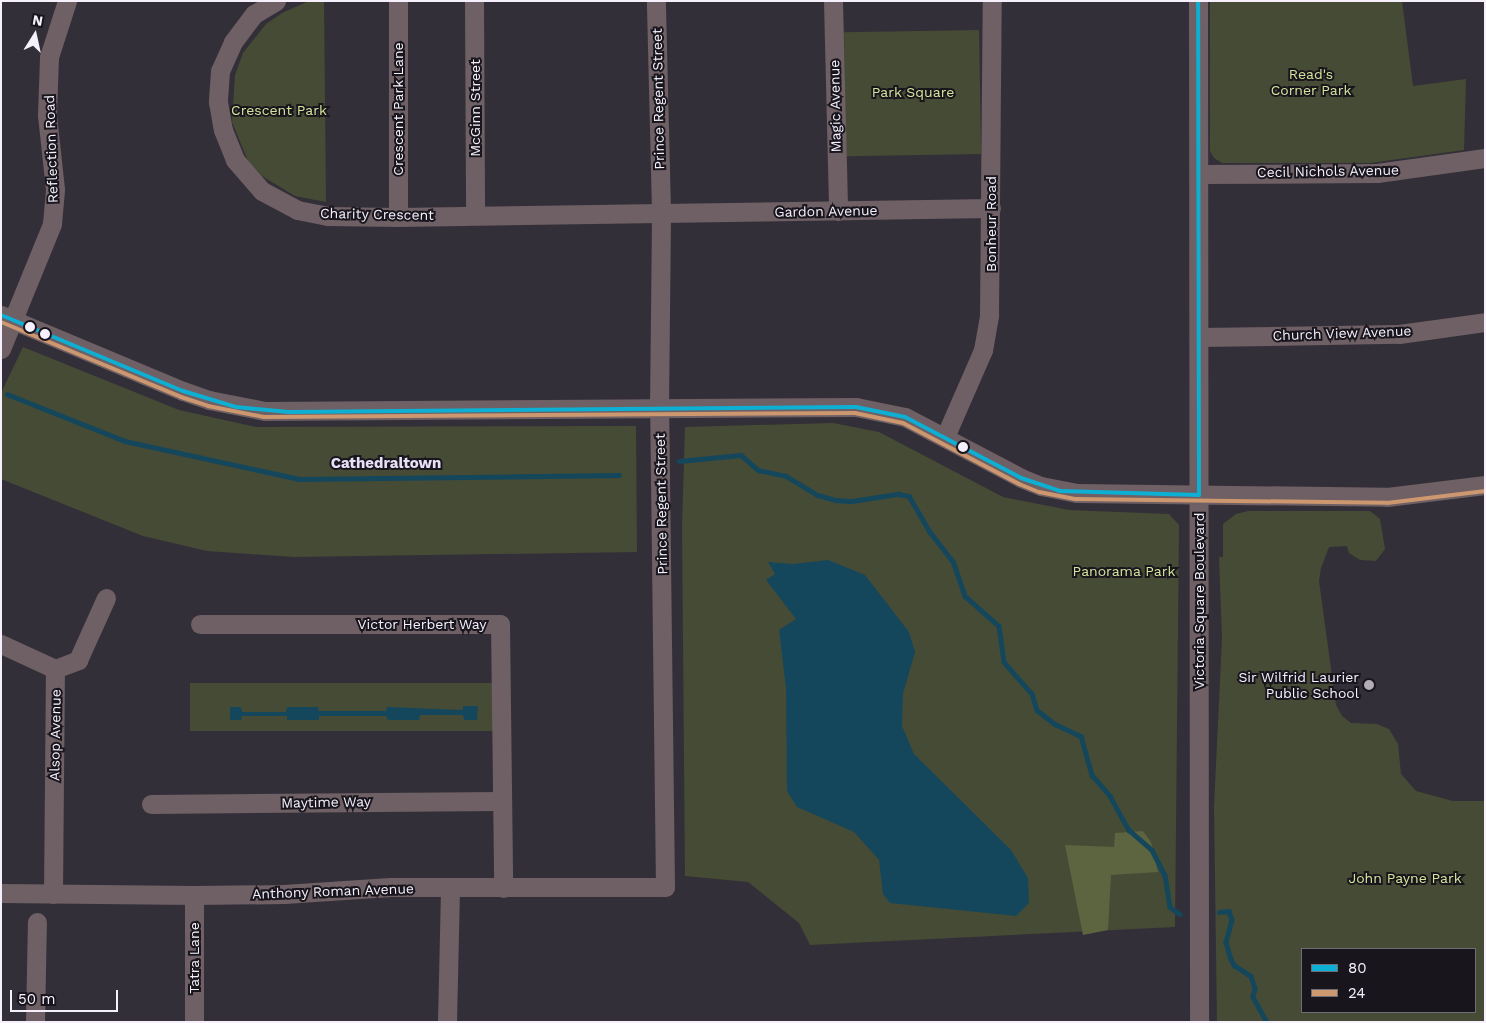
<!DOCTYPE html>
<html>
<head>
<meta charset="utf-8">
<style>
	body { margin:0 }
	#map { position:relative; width:1486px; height:1023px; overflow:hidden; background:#332f38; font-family:"Work Sans",sans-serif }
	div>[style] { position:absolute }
	.green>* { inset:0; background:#464b35; transform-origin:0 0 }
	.forest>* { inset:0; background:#5d6540 }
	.water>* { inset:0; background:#15475c }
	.stream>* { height:4.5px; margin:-2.25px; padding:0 2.25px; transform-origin:2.25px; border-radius:2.25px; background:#15475c }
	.minor>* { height:19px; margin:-9.5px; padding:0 9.5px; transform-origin:9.5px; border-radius:9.5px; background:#6e6064 }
	.bus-1>* { height:4px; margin:-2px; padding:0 2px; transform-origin:2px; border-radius:2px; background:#0dafd3 }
	.bus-2>* { height:4px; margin:-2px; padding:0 2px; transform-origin:2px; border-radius:2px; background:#cd976f }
	.dots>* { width:14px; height:14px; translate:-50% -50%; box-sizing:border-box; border:2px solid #18151d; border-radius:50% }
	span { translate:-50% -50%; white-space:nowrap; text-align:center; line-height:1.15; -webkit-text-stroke:4px #18151d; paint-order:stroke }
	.park-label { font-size:14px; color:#d5e59b }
	.street-label { font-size:14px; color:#f5f0fc }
	.poi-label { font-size:14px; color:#f5f0fc }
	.right { translate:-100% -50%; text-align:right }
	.neighbourhood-label { font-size:15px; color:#e8e0f7; font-weight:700 }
	.frame { position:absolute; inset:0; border:2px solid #f5f0fc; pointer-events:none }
	.legend { position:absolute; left:1301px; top:948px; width:175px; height:65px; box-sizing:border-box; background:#18151d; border:1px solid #706d76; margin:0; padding:6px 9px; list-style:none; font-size:15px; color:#f5f0fc }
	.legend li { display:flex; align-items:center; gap:10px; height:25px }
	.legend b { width:25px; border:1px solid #706d76 }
	.north { position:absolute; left:10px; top:10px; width:50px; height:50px; -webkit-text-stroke:4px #18151d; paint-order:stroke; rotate:10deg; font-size:14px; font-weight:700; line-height:20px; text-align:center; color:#f5f0fc }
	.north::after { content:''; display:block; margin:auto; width:18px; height:22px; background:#f5f0fc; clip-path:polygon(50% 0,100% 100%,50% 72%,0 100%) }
	.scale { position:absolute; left:10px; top:990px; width:108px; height:22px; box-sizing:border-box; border:2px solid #f5f0fc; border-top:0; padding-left:6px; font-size:15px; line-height:18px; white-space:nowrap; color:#f5f0fc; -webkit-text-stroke:4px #18151d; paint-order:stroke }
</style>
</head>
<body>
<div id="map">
	<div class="green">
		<div style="clip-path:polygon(309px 1px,324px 1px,326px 202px,295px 196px,262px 176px,248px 161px,232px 122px,235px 75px,243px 53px,266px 24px,282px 13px)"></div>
		<div style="clip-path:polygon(1210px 1px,1402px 1px,1413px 86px,1466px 79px,1464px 150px,1370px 163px,1222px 163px,1214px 158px,1210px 151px)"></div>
		<div style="left:979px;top:30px;width:124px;height:135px;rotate:89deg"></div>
		<div style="clip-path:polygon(23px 347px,179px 410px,256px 427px,636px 426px,637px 552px,294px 557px,207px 551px,143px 536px,1px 479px,1px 393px)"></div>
		<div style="clip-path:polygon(833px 423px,879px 432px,1003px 497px,1069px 510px,1169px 514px,1179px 525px,1175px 927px,810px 945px,799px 923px,748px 882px,685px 876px,682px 526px,685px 427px)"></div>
		<div style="clip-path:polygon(evenodd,1248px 511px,1370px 511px,1380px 519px,1385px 549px,1376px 561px,1360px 560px,1349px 553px,1347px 546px,1329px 547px,1321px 568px,1319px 581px,1336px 705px,1342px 716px,1351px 723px,1377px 724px,1389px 729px,1398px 744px,1401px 774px,1416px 791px,1453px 801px,1485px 801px,1485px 1022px,1217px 1022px,1214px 807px,1222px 638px,1219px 557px,1223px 557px,1223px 524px,1236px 514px,1248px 511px,1302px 949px,1475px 949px,1475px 1012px,1302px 1012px,1302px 949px)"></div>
		<div style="left:190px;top:683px;width:303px;height:48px"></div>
	</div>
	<div class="forest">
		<div style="clip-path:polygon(1143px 831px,1151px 842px,1158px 872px,1111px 875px,1108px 930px,1083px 935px,1065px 845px,1114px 847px,1115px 833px)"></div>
	</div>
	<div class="water">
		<div style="clip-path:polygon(828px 560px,865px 575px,909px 632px,915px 652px,903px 694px,902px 726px,914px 754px,1011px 850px,1028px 878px,1029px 903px,1016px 916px,890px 903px,883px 894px,879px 860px,854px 832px,797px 807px,787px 791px,786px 688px,779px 630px,796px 619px,766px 580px,775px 574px,768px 562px,793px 564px)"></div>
		<div style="clip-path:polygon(463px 706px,478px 706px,477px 720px,464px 720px,463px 715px,420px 715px,419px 720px,388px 720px,386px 716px,319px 716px,319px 720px,287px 720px,287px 716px,242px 716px,241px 720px,230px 720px,230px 707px,241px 707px,242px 712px,286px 712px,287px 707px,318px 707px,319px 711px,386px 711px,387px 707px,463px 710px)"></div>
	</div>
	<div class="stream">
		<div style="left:7px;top:394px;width:127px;rotate:21.7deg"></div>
		<div style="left:125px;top:441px;width:178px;rotate:12.3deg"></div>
		<div style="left:299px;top:479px;width:320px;rotate:-0.7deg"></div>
		<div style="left:679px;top:461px;width:62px;rotate:-5.5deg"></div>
		<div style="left:741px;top:455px;width:23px;rotate:41deg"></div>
		<div style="left:758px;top:470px;width:29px;rotate:12deg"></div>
		<div style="left:786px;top:476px;width:37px;rotate:31deg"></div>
		<div style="left:818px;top:495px;width:19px;rotate:16deg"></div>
		<div style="left:836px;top:500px;width:16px;rotate:4deg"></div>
		<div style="left:852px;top:501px;width:47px;rotate:-8.7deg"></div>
		<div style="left:898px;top:494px;width:11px;rotate:10deg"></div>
		<div style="left:909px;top:496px;width:42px;rotate:59.7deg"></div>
		<div style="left:930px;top:532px;width:37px;rotate:52deg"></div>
		<div style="left:953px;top:561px;width:37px;rotate:71deg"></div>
		<div style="left:965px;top:596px;width:45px;rotate:41.4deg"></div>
		<div style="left:999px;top:626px;width:36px;rotate:82deg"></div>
		<div style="left:1004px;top:662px;width:43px;rotate:48.8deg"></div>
		<div style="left:1032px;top:694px;width:17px;rotate:73deg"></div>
		<div style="left:1037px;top:710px;width:23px;rotate:38deg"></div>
		<div style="left:1055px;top:724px;width:29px;rotate:25deg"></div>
		<div style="left:1081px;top:736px;width:41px;rotate:74.2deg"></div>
		<div style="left:1092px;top:775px;width:28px;rotate:49deg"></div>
		<div style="left:1110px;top:796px;width:39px;rotate:61deg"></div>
		<div style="left:1129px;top:830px;width:30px;rotate:41deg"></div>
		<div style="left:1152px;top:850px;width:28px;rotate:63deg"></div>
		<div style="left:1165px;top:875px;width:32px;rotate:81deg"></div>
		<div style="left:1170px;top:907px;width:12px;rotate:35deg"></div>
		<div style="left:1219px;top:912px;width:10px;rotate:-6deg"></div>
		<div style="left:1229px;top:911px;width:9px;rotate:72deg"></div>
		<div style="left:1232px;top:920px;width:23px;rotate:105deg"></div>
		<div style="left:1226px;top:942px;width:18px;rotate:74deg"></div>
		<div style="left:1231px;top:959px;width:7px;rotate:63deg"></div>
		<div style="left:1234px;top:965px;width:20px;rotate:33deg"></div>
		<div style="left:1251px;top:976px;width:13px;rotate:72deg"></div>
		<div style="left:1255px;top:988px;width:9px;rotate:103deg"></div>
		<div style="left:1253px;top:997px;width:29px;rotate:61deg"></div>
	</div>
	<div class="minor">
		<div style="left:276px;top:1px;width:26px;rotate:149deg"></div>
		<div style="left:254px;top:14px;width:35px;rotate:127deg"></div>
		<div style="left:233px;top:42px;width:32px;rotate:114deg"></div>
		<div style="left:220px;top:71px;width:31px;rotate:94deg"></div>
		<div style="left:218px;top:102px;width:28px;rotate:80deg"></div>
		<div style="left:223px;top:130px;width:32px;rotate:68deg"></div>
		<div style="left:235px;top:160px;width:41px;rotate:48.9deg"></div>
		<div style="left:262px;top:191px;width:40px;rotate:28deg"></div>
		<div style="left:297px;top:210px;width:31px;rotate:11deg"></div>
		<div style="left:327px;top:216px;width:71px;rotate:0.8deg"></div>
		<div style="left:398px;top:217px;width:593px;rotate:-0.87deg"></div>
		<div style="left:398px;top:1px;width:216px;rotate:90deg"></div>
		<div style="left:474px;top:1px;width:213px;rotate:89.7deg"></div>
		<div style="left:833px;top:1px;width:210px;rotate:88.6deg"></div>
		<div style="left:1198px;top:1px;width:1021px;rotate:89.94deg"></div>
		<div style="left:1200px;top:174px;width:177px;rotate:-0.3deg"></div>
		<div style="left:1377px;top:173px;width:109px;rotate:-7.9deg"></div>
		<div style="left:1px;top:315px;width:197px;rotate:22.7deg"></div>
		<div style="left:183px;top:391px;width:28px;rotate:19deg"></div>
		<div style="left:209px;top:400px;width:57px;rotate:11.1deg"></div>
		<div style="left:265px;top:411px;width:591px;rotate:-0.39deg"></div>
		<div style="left:856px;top:407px;width:50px;rotate:11.5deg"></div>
		<div style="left:905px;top:417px;width:131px;rotate:27.7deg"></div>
		<div style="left:1021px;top:478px;width:22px;rotate:22deg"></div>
		<div style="left:1041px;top:486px;width:37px;rotate:11deg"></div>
		<div style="left:1077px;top:493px;width:310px;rotate:0.7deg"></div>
		<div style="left:1387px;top:497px;width:99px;rotate:-7deg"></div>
		<div style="left:1200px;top:337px;width:199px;rotate:-0.9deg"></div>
		<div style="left:1399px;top:334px;width:87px;rotate:-7.9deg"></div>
		<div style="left:1px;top:349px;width:135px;rotate:-67.8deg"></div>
		<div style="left:52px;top:224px;width:35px;rotate:-85deg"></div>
		<div style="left:55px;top:189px;width:74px;rotate:-96.2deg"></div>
		<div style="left:47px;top:115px;width:58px;rotate:-88deg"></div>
		<div style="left:49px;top:57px;width:59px;rotate:-72.2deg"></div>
		<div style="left:945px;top:437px;width:95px;rotate:-66.4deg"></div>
		<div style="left:983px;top:350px;width:36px;rotate:-80deg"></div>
		<div style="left:989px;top:315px;width:314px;rotate:-89.5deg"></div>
		<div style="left:200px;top:624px;width:300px"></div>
		<div style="left:500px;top:624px;width:264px;rotate:89.3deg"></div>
		<div style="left:1px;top:644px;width:60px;rotate:24.8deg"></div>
		<div style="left:55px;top:669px;width:25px;rotate:-21deg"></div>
		<div style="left:78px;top:660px;width:68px;rotate:-65.7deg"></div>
		<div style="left:151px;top:804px;width:350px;rotate:-0.5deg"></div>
		<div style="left:1px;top:893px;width:193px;rotate:0.6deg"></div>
		<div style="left:194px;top:895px;width:90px;rotate:-0.6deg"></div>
		<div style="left:284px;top:894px;width:106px;rotate:-3.8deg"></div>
		<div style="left:390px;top:887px;width:275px"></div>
		<div style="left:665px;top:887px;width:479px;rotate:-90.7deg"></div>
		<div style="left:659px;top:408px;width:197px;rotate:-89.4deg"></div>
		<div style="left:661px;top:211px;width:210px;rotate:-91.4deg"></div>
		<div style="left:53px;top:894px;width:225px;rotate:-89.5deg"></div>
		<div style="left:35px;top:1022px;width:100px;rotate:-88.9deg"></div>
		<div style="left:194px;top:1022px;width:127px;rotate:-90deg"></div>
		<div style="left:447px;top:1022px;width:135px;rotate:-88.7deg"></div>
	</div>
	<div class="bus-1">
		<div style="left:1px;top:315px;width:197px;rotate:22.7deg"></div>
		<div style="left:183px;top:391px;width:55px;rotate:16.8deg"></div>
		<div style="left:236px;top:407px;width:53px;rotate:5.4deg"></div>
		<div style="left:289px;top:412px;width:567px;rotate:-0.51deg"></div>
		<div style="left:856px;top:407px;width:50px;rotate:11.5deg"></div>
		<div style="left:905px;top:417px;width:131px;rotate:27.7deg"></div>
		<div style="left:1021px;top:478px;width:41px;rotate:18.4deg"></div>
		<div style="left:1060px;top:491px;width:139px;rotate:1.6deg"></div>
		<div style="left:1199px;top:495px;width:494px;rotate:-90.1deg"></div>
	</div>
	<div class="bus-2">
		<div style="left:1px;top:322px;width:195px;rotate:22.6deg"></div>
		<div style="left:181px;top:397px;width:28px;rotate:18deg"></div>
		<div style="left:208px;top:406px;width:57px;rotate:11.1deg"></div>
		<div style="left:264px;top:417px;width:591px;rotate:-0.39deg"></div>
		<div style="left:855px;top:413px;width:49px;rotate:11.8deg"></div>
		<div style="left:903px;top:423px;width:131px;rotate:27.7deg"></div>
		<div style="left:1019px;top:484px;width:22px;rotate:22deg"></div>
		<div style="left:1039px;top:492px;width:38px;rotate:11deg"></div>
		<div style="left:1076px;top:499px;width:311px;rotate:0.7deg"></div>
		<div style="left:1387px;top:503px;width:99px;rotate:-7deg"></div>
	</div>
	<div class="dots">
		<div style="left:30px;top:327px;background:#f5f0fc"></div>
		<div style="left:45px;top:334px;background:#f5f0fc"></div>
		<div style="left:963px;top:447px;background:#f5f0fc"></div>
		<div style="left:1369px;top:685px;background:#b1acb7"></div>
	</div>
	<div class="park-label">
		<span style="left:1311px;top:82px">Read's<br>Corner Park</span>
		<span style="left:913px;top:92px">Park Square</span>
		<span style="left:279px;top:110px">Crescent Park</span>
		<span style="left:1124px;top:571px">Panorama Park</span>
		<span style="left:1405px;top:878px">John Payne Park</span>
	</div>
	<div class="street-label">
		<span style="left:658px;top:99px;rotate:-91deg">Prince Regent Street</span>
		<span style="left:835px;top:106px;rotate:-91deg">Magic Avenue</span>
		<span style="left:475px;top:108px;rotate:-90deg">McGinn Street</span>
		<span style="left:398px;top:109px;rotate:-90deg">Crescent Park Lane</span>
		<span style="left:51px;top:149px;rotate:-92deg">Reflection Road</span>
		<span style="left:1328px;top:171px;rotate:-1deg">Cecil Nichols Avenue</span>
		<span style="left:826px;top:211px;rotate:-1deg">Gardon Avenue</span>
		<span style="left:377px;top:214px;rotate:1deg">Charity Crescent</span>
		<span style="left:991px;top:224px;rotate:-90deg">Bonheur Road</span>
		<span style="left:1342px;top:333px;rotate:-2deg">Church View Avenue</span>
		<span style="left:661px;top:504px;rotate:-91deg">Prince Regent Street</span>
		<span style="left:1199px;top:601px;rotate:-90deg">Victoria Square Boulevard</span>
		<span style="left:422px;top:624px">Victor Herbert Way</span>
		<span style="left:55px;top:735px;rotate:-89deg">Alsop Avenue</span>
		<span style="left:326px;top:802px;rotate:-1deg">Maytime Way</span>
		<span style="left:333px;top:891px;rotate:-2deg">Anthony Roman Avenue</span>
		<span style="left:194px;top:958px;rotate:-90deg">Tatra Lane</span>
	</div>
	<div class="poi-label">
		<span class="right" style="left:1359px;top:685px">Sir Wilfrid Laurier<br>Public School</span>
	</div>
	<div class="neighbourhood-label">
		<span style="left:386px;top:464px">Cathedraltown</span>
	</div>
	<div class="frame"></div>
	<ul class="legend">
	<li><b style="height:6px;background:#0dafd3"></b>80</li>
	<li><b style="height:6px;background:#cd976f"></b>24</li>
	</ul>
	<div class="north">N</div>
	<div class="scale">50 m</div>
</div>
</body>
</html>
